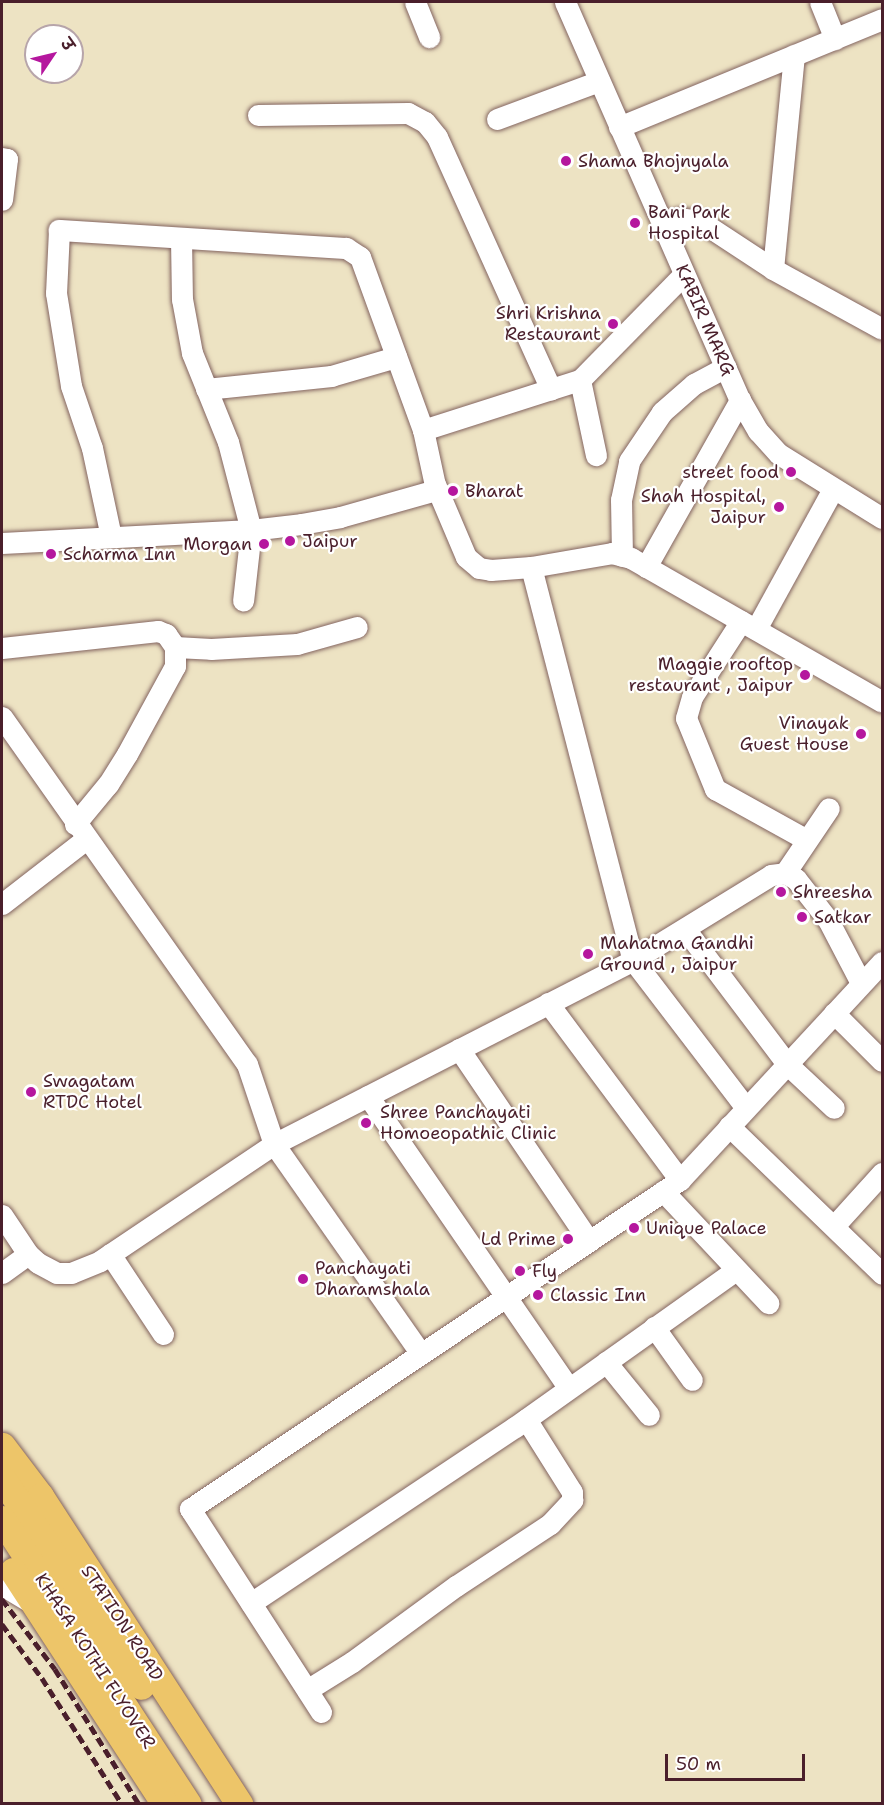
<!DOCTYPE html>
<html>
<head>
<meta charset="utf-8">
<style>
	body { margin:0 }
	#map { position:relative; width:884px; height:1805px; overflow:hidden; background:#ede3c3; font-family:"Shantell Sans","Playpen Sans Deva",sans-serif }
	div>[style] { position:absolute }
	.roads { filter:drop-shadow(0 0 2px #836460) drop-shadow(0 0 2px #836460) }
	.minor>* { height:21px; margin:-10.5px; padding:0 10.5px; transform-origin:10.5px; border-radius:10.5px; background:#fff }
	.major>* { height:27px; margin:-13.5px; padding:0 13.5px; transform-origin:13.5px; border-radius:13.5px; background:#edc569 }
	.rail>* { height:4.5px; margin-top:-2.25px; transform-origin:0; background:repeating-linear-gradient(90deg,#4a1f2b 0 9px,transparent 0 13.5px) }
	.dots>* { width:16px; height:16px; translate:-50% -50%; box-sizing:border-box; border:3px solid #fff; border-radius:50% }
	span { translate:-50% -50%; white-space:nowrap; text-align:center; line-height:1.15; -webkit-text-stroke:4.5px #fff; paint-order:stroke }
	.poi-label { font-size:18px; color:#4a1f2b }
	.left { translate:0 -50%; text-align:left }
	.right { translate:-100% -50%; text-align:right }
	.street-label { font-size:18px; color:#4a1f2b }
	.frame { position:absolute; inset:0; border:3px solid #4a1f2b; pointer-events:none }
	.north { position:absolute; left:24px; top:24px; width:60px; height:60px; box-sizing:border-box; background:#fff; border:2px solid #b7a5aa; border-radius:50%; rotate:55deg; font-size:16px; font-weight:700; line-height:24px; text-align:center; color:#4a1f2b }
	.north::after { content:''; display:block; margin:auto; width:21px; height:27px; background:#b5179e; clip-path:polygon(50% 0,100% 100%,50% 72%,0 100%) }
	.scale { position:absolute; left:665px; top:1754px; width:140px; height:27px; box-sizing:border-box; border:3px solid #4a1f2b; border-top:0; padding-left:8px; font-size:18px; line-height:21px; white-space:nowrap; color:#4a1f2b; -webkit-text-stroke:4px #fff; paint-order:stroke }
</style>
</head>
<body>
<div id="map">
	<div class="roads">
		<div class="minor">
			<div style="left:415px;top:2px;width:38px;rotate:68deg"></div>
			<div style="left:565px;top:2px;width:435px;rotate:66.3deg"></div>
			<div style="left:740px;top:400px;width:36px;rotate:60deg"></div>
			<div style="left:758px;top:431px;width:31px;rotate:48deg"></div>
			<div style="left:779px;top:454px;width:121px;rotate:31.9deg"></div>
			<div style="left:820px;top:2px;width:40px;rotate:68deg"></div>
			<div style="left:258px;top:115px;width:150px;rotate:-0.8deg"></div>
			<div style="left:408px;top:113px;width:19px;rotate:28deg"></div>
			<div style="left:425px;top:122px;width:19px;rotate:51deg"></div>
			<div style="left:437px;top:137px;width:277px;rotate:65.7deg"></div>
			<div style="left:497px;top:119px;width:109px;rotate:-20.4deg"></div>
			<div style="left:619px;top:127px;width:284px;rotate:-22.3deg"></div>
			<div style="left:2px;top:158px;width:5px;rotate:11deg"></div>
			<div style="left:7px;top:159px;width:41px;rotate:97deg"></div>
			<div style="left:662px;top:223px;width:19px;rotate:-16deg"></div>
			<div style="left:680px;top:218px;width:20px;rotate:9deg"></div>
			<div style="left:700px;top:221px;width:87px;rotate:33.3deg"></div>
			<div style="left:773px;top:269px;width:124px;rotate:28.8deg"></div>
			<div style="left:181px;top:238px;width:61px;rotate:89.1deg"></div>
			<div style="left:182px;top:299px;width:55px;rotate:79.5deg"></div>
			<div style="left:192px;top:353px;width:96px;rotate:68deg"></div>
			<div style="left:228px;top:442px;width:91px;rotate:75.4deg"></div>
			<div style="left:251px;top:530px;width:71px;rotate:96.4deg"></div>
			<div style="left:773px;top:269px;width:215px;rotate:-84.4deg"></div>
			<div style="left:580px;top:380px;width:77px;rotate:78deg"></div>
			<div style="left:206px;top:389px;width:126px;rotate:-5.9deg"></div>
			<div style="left:331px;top:376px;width:68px;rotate:-16.3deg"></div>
			<div style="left:423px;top:430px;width:165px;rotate:-17.7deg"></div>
			<div style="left:580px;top:380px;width:148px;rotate:-45.5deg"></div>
			<div style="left:435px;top:484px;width:79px;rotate:67deg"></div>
			<div style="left:466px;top:557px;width:17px;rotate:40deg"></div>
			<div style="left:479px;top:568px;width:12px;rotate:9deg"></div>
			<div style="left:491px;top:570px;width:40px;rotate:-4.3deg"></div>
			<div style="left:531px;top:567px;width:82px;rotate:-9.8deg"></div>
			<div style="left:612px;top:553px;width:20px;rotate:15deg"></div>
			<div style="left:631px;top:558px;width:289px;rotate:29.8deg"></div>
			<div style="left:2px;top:543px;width:249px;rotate:-3deg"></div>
			<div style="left:251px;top:530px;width:50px;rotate:-6.8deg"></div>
			<div style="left:301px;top:524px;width:40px;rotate:-10deg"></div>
			<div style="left:340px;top:517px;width:100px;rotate:-15.7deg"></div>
			<div style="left:436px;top:490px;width:61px;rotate:-102.2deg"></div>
			<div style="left:423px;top:430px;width:184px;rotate:-110deg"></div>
			<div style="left:360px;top:257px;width:17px;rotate:-147deg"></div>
			<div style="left:346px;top:248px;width:288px;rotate:-176.4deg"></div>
			<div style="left:59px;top:230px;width:63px;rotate:92.7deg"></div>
			<div style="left:56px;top:293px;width:94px;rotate:80.8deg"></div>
			<div style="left:71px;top:386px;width:65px;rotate:71.3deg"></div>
			<div style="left:92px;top:448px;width:91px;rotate:77.9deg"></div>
			<div style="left:622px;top:556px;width:56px;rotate:-91deg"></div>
			<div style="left:621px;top:500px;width:40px;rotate:-78deg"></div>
			<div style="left:629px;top:461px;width:59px;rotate:-56deg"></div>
			<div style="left:662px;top:412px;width:43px;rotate:-41.2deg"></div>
			<div style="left:694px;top:384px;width:36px;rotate:-28deg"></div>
			<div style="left:531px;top:567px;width:406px;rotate:75.5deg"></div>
			<div style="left:633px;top:960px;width:186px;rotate:52.6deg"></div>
			<div style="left:646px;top:567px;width:192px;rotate:-60.6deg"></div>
			<div style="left:741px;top:621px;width:90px;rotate:122.8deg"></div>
			<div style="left:692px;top:697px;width:22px;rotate:106deg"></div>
			<div style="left:686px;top:718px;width:77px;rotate:67.8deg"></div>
			<div style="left:715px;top:789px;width:105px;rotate:29deg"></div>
			<div style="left:756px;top:629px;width:160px;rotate:-61.2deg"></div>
			<div style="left:175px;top:647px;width:36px;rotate:3deg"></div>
			<div style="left:211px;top:649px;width:86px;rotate:-3.3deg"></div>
			<div style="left:297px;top:644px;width:62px;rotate:-15.8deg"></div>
			<div style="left:2px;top:648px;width:157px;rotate:-6.2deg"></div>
			<div style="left:158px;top:631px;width:9px;rotate:21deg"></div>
			<div style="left:166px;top:634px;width:16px;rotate:55deg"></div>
			<div style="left:175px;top:647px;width:19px;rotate:90deg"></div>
			<div style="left:175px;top:666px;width:100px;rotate:118.6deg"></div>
			<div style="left:127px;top:754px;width:36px;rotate:122deg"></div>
			<div style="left:108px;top:784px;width:52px;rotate:129.5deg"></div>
			<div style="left:2px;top:717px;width:425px;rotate:54.8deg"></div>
			<div style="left:247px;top:1064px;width:84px;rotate:71.4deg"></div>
			<div style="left:274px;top:1144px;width:256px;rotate:55deg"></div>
			<div style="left:785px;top:873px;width:78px;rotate:-55.9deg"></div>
			<div style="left:2px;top:904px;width:106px;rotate:-37.7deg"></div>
			<div style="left:685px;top:929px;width:169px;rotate:52.9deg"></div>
			<div style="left:787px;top:1064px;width:64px;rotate:43.1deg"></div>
			<div style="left:548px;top:1003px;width:221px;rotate:53.3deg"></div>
			<div style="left:834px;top:1013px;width:68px;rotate:45deg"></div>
			<div style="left:459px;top:1049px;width:232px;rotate:55.9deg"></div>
			<div style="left:368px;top:1096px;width:354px;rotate:55.5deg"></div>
			<div style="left:729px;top:1126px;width:213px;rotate:44deg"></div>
			<div style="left:663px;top:1191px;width:154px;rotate:46.8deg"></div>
			<div style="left:2px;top:1215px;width:47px;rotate:56.3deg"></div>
			<div style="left:28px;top:1254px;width:13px;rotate:42deg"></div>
			<div style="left:38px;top:1263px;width:21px;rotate:28deg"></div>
			<div style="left:57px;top:1273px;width:14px"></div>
			<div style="left:71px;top:1273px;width:31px;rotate:-22deg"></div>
			<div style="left:100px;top:1261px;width:210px;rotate:-33.9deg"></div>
			<div style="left:274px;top:1144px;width:403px;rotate:-27.1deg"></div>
			<div style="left:633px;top:960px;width:162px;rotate:-31.6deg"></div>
			<div style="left:771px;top:875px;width:14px;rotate:-8deg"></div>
			<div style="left:785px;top:873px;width:13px;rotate:29deg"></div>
			<div style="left:796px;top:879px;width:52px;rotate:52deg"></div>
			<div style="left:828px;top:920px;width:71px;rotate:62.4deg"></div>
			<div style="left:834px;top:1226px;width:72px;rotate:-47.8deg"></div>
			<div style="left:110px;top:1254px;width:96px;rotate:56.5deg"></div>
			<div style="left:2px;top:1273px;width:32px;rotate:-36deg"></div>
			<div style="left:654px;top:1327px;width:65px;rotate:54.4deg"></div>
			<div style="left:606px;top:1362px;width:68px;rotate:50.9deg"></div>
			<div style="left:2px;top:1585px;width:35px;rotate:31deg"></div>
			<div style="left:251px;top:1603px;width:317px;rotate:-33.7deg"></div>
			<div style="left:515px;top:1427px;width:271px;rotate:-35.4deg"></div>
			<div style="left:307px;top:1690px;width:53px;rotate:-31.9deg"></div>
			<div style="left:352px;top:1662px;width:129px;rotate:-36.2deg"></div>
			<div style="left:456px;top:1586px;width:113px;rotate:-33.4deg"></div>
			<div style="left:550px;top:1524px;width:33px;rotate:-47deg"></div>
			<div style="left:572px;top:1500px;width:8px;rotate:-90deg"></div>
			<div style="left:572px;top:1492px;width:86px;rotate:-122.2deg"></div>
			<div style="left:321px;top:1712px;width:242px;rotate:-122.8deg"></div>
			<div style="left:190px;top:1509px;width:590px;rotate:-33.88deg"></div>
			<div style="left:680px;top:1180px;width:297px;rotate:-47.2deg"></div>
		</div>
		<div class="major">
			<div style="left:2px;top:1446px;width:63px;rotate:52.8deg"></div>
			<div style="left:40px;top:1496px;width:367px;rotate:57.1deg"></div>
			<div style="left:2px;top:1478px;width:250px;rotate:56.2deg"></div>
			<div style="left:2px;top:1519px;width:340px;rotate:56.9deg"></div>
			<div style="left:13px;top:1571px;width:278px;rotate:56.9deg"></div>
		</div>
	</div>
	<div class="rail">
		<div style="left:2px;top:1599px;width:88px;rotate:52.9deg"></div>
		<div style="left:55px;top:1669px;width:159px;rotate:58.1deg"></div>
		<div style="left:2px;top:1624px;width:67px;rotate:53.5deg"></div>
		<div style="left:42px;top:1678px;width:149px;rotate:57.6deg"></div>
	</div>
	<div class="dots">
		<div style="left:566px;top:161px;background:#b5179e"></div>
		<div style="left:635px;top:223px;background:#b5179e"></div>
		<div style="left:613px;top:324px;background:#b5179e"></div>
		<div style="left:791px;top:472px;background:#b5179e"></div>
		<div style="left:453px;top:491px;background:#b5179e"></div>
		<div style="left:779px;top:507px;background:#b5179e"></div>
		<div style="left:290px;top:541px;background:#b5179e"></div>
		<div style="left:264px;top:544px;background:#b5179e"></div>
		<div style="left:51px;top:554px;background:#b5179e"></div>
		<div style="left:805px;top:675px;background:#b5179e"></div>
		<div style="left:861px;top:734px;background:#b5179e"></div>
		<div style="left:781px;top:892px;background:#b5179e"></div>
		<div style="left:802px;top:917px;background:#b5179e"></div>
		<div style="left:588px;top:954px;background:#b5179e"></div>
		<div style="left:31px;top:1092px;background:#b5179e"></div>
		<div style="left:366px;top:1123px;background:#b5179e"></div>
		<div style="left:634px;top:1228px;background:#b5179e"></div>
		<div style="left:568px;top:1239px;background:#b5179e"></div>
		<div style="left:520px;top:1271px;background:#b5179e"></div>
		<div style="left:303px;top:1279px;background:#b5179e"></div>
		<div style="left:538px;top:1295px;background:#b5179e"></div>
	</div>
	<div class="poi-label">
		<span class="left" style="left:578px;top:161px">Shama Bhojnyala</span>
		<span class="left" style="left:648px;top:223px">Bani Park<br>Hospital</span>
		<span class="right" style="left:601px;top:324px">Shri Krishna<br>Restaurant</span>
		<span class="right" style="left:779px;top:472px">street food</span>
		<span class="left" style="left:465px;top:491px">Bharat</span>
		<span class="right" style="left:766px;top:507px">Shah Hospital,<br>Jaipur</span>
		<span class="left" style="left:302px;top:541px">Jaipur</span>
		<span class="right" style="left:252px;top:544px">Morgan</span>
		<span class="left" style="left:63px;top:554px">Scharma Inn</span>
		<span class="right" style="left:793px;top:675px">Maggie rooftop<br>restaurant , Jaipur</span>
		<span class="right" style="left:849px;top:734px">Vinayak<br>Guest House</span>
		<span class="left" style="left:793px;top:892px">Shreesha</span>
		<span class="left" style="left:814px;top:917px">Satkar</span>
		<span class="left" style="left:600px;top:954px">Mahatma Gandhi<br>Ground , Jaipur</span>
		<span class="left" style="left:43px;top:1092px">Swagatam<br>RTDC Hotel</span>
		<span class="left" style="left:380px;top:1123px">Shree Panchayati<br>Homoeopathic Clinic</span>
		<span class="left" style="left:646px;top:1228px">Unique Palace</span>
		<span class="right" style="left:556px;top:1239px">Ld Prime</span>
		<span class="left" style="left:315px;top:1279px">Panchayati<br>Dharamshala</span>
		<span class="left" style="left:532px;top:1271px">Fly</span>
		<span class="left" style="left:550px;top:1295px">Classic Inn</span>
	</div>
	<div class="street-label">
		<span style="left:705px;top:320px;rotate:66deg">KABIR MARG</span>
		<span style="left:122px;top:1623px;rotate:57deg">STATION ROAD</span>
		<span style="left:95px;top:1661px;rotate:57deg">KHASA KOTHI FLYOVER</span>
	</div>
	<div class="frame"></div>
	<div class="north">उ</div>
	<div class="scale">50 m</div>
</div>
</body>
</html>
